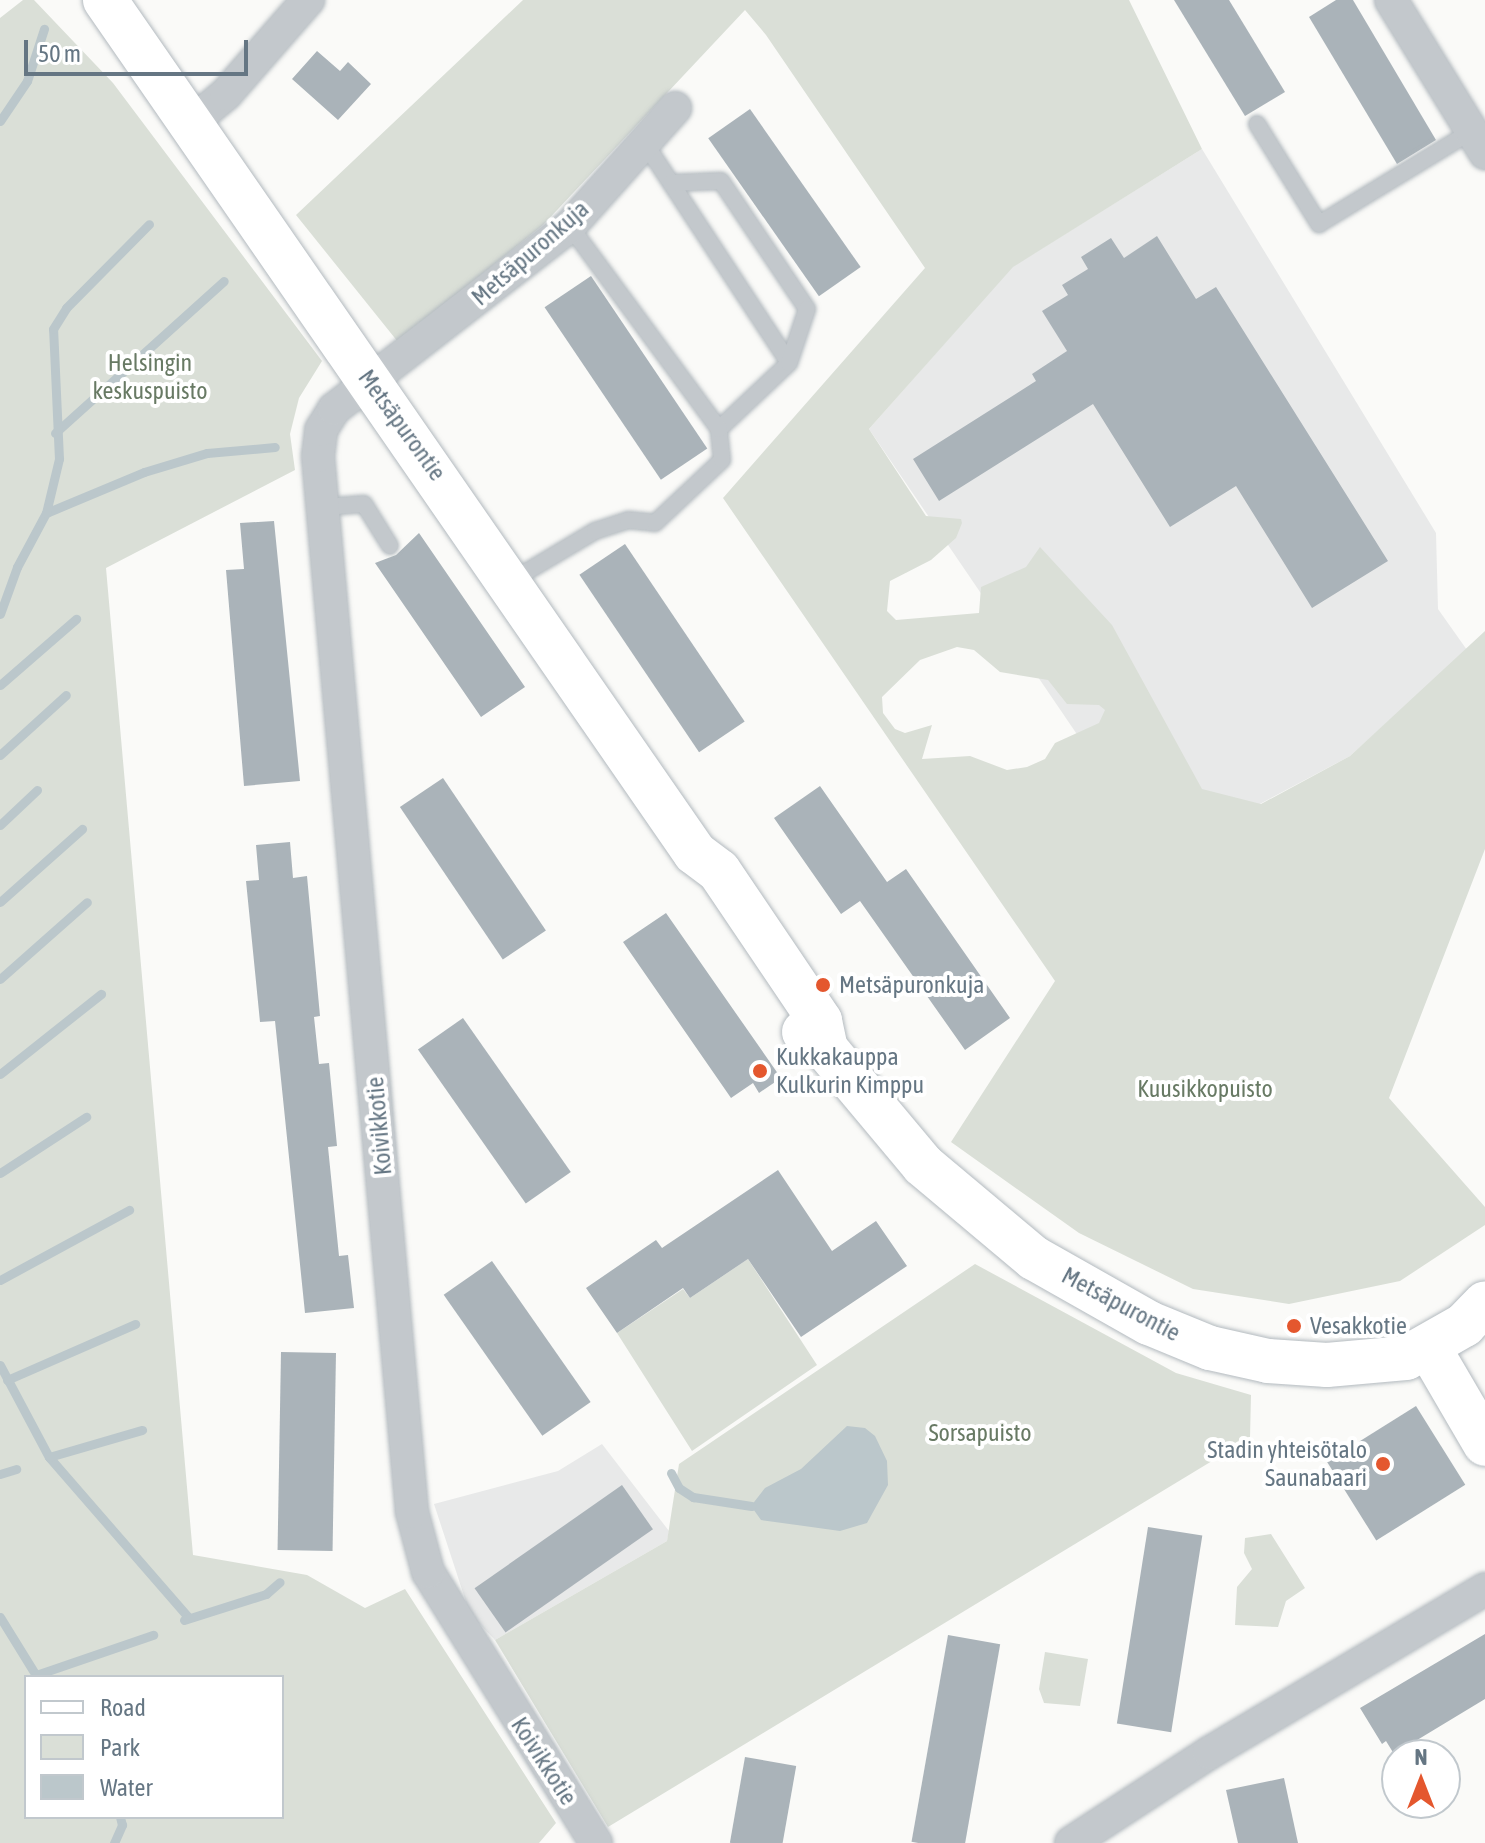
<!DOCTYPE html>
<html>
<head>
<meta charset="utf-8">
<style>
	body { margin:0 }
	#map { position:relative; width:1485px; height:1843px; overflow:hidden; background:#fafaf8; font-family:"Asap Condensed",sans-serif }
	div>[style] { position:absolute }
	.built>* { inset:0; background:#e8e9e9 }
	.green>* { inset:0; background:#dadfd7 }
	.water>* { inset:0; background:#bbc7cb }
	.stream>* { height:9px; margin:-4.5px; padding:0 4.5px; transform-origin:4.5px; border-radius:4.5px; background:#bbc7cb }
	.building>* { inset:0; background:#aab3b9; transform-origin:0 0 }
	.roads { filter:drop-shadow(0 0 2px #b3babf) drop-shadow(0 0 2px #b3babf) }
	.lane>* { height:16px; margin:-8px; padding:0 8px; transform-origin:8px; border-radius:8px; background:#c3c8cc }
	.street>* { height:32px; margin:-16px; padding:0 16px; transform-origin:16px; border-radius:16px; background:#c3c8cc }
	.secondary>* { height:44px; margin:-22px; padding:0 22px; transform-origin:22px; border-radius:22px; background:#fff }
	.dots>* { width:22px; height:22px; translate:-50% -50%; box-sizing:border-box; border:4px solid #fff; border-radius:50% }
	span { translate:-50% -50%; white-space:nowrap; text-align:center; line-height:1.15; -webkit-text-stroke:8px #fff; paint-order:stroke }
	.street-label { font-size:24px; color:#657683 }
	.park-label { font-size:24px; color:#687a64 }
	.poi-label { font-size:24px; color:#657683 }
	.left { translate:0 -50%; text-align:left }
	.right { translate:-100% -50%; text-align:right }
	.legend { position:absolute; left:24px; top:1675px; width:260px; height:144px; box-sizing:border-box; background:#fff; border:2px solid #c1c8cd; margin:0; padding:10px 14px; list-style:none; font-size:24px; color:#657683 }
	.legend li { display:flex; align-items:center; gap:16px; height:40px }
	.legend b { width:40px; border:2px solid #c1c8cd }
	.north { position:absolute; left:1381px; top:1739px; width:80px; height:80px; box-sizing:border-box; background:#fff; border:2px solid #c1c8cd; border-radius:50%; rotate:0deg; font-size:22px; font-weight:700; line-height:32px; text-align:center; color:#657683 }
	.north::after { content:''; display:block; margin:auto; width:28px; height:36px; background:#e4572e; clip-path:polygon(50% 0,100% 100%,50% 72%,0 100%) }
	.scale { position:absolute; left:24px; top:40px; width:224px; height:36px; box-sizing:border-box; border:4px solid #657683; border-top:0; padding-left:10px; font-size:24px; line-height:28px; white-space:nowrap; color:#657683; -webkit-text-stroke:6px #fff; paint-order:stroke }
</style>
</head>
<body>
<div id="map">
	<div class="built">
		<div style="clip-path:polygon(1202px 149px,1436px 533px,1438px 609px,1467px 650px,1350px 756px,1186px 843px,1136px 821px,869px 429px,1012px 267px)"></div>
		<div style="clip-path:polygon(602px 1444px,669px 1531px,667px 1541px,495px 1640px,470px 1614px,434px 1504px,558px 1471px)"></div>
	</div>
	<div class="green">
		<div style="clip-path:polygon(evenodd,23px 0,34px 0,113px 83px,322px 361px,299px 398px,290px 434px,295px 470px,106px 568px,193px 1555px,307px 1575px,365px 1608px,405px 1589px,556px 1823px,539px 1843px,0 1843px,0 18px,23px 0,26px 1677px,282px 1677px,282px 1817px,26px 1817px,26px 1677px)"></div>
		<div style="clip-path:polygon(evenodd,523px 0,1129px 0,1202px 149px,1013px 267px,869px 429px,926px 516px,961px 519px,962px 523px,956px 538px,931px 560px,890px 581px,887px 611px,896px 620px,979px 613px,981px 587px,1026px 567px,1040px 547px,1112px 625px,1202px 789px,1261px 804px,1350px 756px,1485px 631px,1485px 849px,1389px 1098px,1485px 1207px,1485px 1225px,1400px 1281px,1289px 1304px,1193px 1289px,1079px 1233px,951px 1142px,1055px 981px,723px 498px,925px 268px,766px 35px,745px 10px,543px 225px,398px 342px,296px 215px,523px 0,957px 647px,974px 650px,1000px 672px,1048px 680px,1067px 704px,1099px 705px,1105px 710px,1099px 723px,1055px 743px,1045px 759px,1027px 767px,1007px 770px,970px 756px,922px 759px,932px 725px,905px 733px,895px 729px,883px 713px,882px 697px,920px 660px,957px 647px)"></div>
		<div style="clip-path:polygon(748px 1259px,817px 1365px,692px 1451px,617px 1333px,683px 1289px,690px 1298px)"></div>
		<div style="clip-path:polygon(975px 1264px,1176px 1373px,1251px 1395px,1250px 1438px,608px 1827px,495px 1640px,667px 1541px,679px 1464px)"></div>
		<div style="clip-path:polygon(1271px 1534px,1305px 1588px,1286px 1601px,1278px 1627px,1235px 1625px,1237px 1587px,1252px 1569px,1244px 1553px,1245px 1538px)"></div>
		<div style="clip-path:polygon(1045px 1652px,1088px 1659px,1080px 1706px,1044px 1703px,1039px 1689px)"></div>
	</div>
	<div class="water">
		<div style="clip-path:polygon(847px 1426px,865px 1428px,875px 1436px,887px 1461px,888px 1485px,867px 1523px,840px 1531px,761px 1520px,751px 1506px,765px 1488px,801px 1469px)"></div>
	</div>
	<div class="stream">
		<div style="left:0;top:121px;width:48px;rotate:-56deg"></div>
		<div style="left:27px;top:81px;width:55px;rotate:-71.9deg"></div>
		<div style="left:55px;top:433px;width:227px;rotate:-42deg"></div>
		<div style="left:46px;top:513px;width:106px;rotate:-22.7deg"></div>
		<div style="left:144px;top:472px;width:66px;rotate:-16.8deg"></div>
		<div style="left:207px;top:453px;width:68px;rotate:-5deg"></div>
		<div style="left:0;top:614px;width:50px;rotate:-70.1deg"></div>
		<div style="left:17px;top:567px;width:61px;rotate:-61.8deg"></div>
		<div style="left:46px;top:513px;width:56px;rotate:-76.5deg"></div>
		<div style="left:59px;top:459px;width:130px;rotate:-92.6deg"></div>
		<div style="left:53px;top:329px;width:25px;rotate:-58deg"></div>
		<div style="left:66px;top:308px;width:118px;rotate:-45.3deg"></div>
		<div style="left:0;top:685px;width:101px;rotate:-41deg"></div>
		<div style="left:0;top:755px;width:89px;rotate:-42.3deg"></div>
		<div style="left:0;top:825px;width:51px;rotate:-43.4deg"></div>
		<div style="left:0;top:902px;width:110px;rotate:-41.7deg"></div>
		<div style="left:0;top:979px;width:116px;rotate:-41.5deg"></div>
		<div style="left:0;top:1074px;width:129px;rotate:-38.4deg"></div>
		<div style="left:0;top:1173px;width:103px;rotate:-33.1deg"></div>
		<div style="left:0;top:1280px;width:147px;rotate:-28.5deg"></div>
		<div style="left:0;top:1365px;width:104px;rotate:62deg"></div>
		<div style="left:49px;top:1457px;width:213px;rotate:49deg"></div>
		<div style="left:7px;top:1380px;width:140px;rotate:-23.6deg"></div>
		<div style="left:49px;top:1457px;width:97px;rotate:-16.2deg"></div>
		<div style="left:671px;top:1473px;width:17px;rotate:62deg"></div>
		<div style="left:679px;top:1488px;width:17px;rotate:33deg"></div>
		<div style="left:693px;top:1497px;width:59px;rotate:8.8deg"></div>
		<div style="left:0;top:1474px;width:17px;rotate:-17deg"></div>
		<div style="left:0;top:1617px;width:70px;rotate:58.3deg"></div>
		<div style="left:184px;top:1620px;width:86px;rotate:-17.6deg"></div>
		<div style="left:266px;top:1594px;width:18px;rotate:-41deg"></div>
		<div style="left:36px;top:1675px;width:124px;rotate:-18.9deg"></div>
		<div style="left:114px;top:1843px;width:20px;rotate:-66deg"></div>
		<div style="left:122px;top:1825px;width:8px;rotate:-104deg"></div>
	</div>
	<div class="building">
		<div style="clip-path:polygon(1174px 0,1229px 0,1285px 92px,1245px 116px)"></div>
		<div style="clip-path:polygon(1336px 0,1353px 0,1436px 140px,1397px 164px,1309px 17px)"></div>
		<div style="clip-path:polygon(317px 51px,340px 71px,348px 62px,371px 84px,338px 120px,292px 79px)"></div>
		<div style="left:750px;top:109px;width:193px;height:51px;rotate:55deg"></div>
		<div style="clip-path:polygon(1157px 236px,1196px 299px,1216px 287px,1388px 561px,1312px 608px,1236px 486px,1170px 527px,1093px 404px,939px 501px,913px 459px,1036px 381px,1032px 374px,1067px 351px,1042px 311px,1068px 295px,1062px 285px,1088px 269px,1081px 257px,1111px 238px,1124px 258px)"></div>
		<div style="left:591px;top:276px;width:208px;height:56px;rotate:56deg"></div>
		<div style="clip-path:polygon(274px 521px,300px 781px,244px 786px,226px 570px,244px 569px,240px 523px)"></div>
		<div style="clip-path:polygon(419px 533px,525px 687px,481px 717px,375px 563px,396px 555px)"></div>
		<div style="left:625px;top:544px;width:214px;height:55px;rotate:56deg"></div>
		<div style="left:443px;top:778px;width:184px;height:52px;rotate:56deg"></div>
		<div style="clip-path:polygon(820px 786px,887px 882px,906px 869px,1010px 1018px,965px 1050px,860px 901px,841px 914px,774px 818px)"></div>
		<div style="clip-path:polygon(290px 842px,293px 878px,307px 876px,320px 1016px,314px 1017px,319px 1064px,329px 1063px,337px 1146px,328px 1147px,339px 1256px,348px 1255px,354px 1308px,305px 1313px,275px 1021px,260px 1022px,246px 881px,259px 880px,256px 845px)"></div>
		<div style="clip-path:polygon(666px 913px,781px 1078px,759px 1093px,753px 1083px,731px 1098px,623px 942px)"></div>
		<div style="left:463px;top:1018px;width:188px;height:55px;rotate:55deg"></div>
		<div style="clip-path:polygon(778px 1170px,832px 1251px,876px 1221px,907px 1266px,801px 1337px,748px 1259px,690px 1298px,683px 1288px,617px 1333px,586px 1288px,656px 1240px,662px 1248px)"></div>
		<div style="left:492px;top:1261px;width:172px;height:59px;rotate:55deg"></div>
		<div style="left:281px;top:1352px;width:55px;height:198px;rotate:1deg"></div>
		<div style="left:1416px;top:1406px;width:93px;height:105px;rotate:58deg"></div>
		<div style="left:622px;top:1485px;width:54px;height:180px;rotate:55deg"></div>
		<div style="left:1148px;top:1527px;width:55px;height:199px;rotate:9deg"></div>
		<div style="clip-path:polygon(1485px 1634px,1485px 1699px,1394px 1754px,1386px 1741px,1382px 1744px,1360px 1708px)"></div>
		<div style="left:948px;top:1635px;width:53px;height:210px;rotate:10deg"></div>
		<div style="left:745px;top:1757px;width:52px;height:87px;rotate:10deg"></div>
		<div style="clip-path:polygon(1284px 1778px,1298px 1843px,1238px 1843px,1226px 1790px)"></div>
	</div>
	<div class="roads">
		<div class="lane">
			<div style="left:1257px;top:124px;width:118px;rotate:58.2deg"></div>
			<div style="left:1319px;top:224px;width:179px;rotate:-31.3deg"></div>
			<div style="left:644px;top:142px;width:264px;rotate:56.7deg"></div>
			<div style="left:789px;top:363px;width:96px;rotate:136.7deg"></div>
			<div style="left:671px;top:183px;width:50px;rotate:-2.3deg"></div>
			<div style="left:721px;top:181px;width:154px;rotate:56.1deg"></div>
			<div style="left:807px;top:309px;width:57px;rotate:108.4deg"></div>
			<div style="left:324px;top:507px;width:40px;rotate:-4.3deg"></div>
			<div style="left:364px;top:504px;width:49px;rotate:58.2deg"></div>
			<div style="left:511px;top:581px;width:98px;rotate:-30.8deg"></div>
			<div style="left:595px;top:531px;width:35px;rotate:-18deg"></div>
			<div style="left:628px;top:520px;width:27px;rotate:6deg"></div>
			<div style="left:655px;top:523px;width:92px;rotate:-43.2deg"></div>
			<div style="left:722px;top:460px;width:31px;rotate:-96deg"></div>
			<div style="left:719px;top:429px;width:252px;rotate:-126.3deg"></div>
		</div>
		<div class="street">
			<div style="left:1391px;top:0;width:180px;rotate:58.4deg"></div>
			<div style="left:190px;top:124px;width:47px;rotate:-39.8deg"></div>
			<div style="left:226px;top:94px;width:125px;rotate:-48.9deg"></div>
			<div style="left:596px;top:1843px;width:319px;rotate:-121.8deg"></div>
			<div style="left:428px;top:1572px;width:62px;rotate:-104.9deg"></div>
			<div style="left:412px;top:1512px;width:1060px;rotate:-95.09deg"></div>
			<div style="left:318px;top:456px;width:26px;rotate:-83deg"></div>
			<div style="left:321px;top:430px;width:25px;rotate:-58deg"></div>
			<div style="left:334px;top:409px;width:299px;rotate:-37.8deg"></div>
			<div style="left:570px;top:226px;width:158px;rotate:-48.3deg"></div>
			<div style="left:1071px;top:1843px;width:165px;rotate:-33.1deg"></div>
			<div style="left:1209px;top:1753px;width:321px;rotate:-30.7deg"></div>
		</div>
		<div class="secondary">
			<div style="left:105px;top:0;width:1037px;rotate:55.33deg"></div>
			<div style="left:695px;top:853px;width:30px;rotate:37deg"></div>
			<div style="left:719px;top:871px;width:181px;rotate:56deg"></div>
			<div style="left:820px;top:1021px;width:29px;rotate:78deg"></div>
			<div style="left:804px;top:1032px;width:28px;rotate:38deg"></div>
			<div style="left:826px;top:1049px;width:151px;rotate:50.1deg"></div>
			<div style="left:923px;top:1165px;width:145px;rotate:40deg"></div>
			<div style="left:1034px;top:1258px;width:132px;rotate:29.5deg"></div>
			<div style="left:1149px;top:1323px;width:66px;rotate:22.3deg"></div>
			<div style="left:1210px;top:1348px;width:59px;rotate:12.6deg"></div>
			<div style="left:1268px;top:1361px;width:59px;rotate:3.9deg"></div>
			<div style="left:1327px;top:1365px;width:79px;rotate:-5.1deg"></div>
			<div style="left:1406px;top:1358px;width:67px;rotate:-29.6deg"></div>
			<div style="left:1464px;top:1325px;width:30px;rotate:-46deg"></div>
			<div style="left:1429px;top:1348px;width:111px;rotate:59.7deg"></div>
		</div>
	</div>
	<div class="dots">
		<div style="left:823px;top:985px;background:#e4572e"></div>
		<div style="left:760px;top:1071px;background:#e4572e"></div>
		<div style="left:1294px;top:1326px;background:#e4572e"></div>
		<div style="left:1383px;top:1464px;background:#e4572e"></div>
	</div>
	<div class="street-label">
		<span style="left:530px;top:253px;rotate:-41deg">Metsäpuronkuja</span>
		<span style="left:402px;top:425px;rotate:54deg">Metsäpurontie</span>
		<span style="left:379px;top:1126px;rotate:-95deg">Koivikkotie</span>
		<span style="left:1121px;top:1304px;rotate:28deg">Metsäpurontie</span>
		<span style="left:544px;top:1761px;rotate:57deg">Koivikkotie</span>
	</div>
	<div class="park-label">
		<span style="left:150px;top:377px">Helsingin<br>keskuspuisto</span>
		<span style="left:1205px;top:1089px">Kuusikkopuisto</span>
		<span style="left:980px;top:1433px">Sorsapuisto</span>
	</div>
	<div class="poi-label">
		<span class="left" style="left:839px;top:985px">Metsäpuronkuja</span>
		<span class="left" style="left:776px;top:1071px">Kukkakauppa<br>Kulkurin Kimppu</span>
		<span class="left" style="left:1310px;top:1326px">Vesakkotie</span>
		<span class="right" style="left:1367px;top:1464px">Stadin yhteisötalo<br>Saunabaari</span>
	</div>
	<ul class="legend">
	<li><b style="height:10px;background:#fff"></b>Road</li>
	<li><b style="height:22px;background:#dadfd7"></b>Park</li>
	<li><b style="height:22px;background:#bbc7cb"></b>Water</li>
	</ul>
	<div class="north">N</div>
	<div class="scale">50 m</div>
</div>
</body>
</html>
